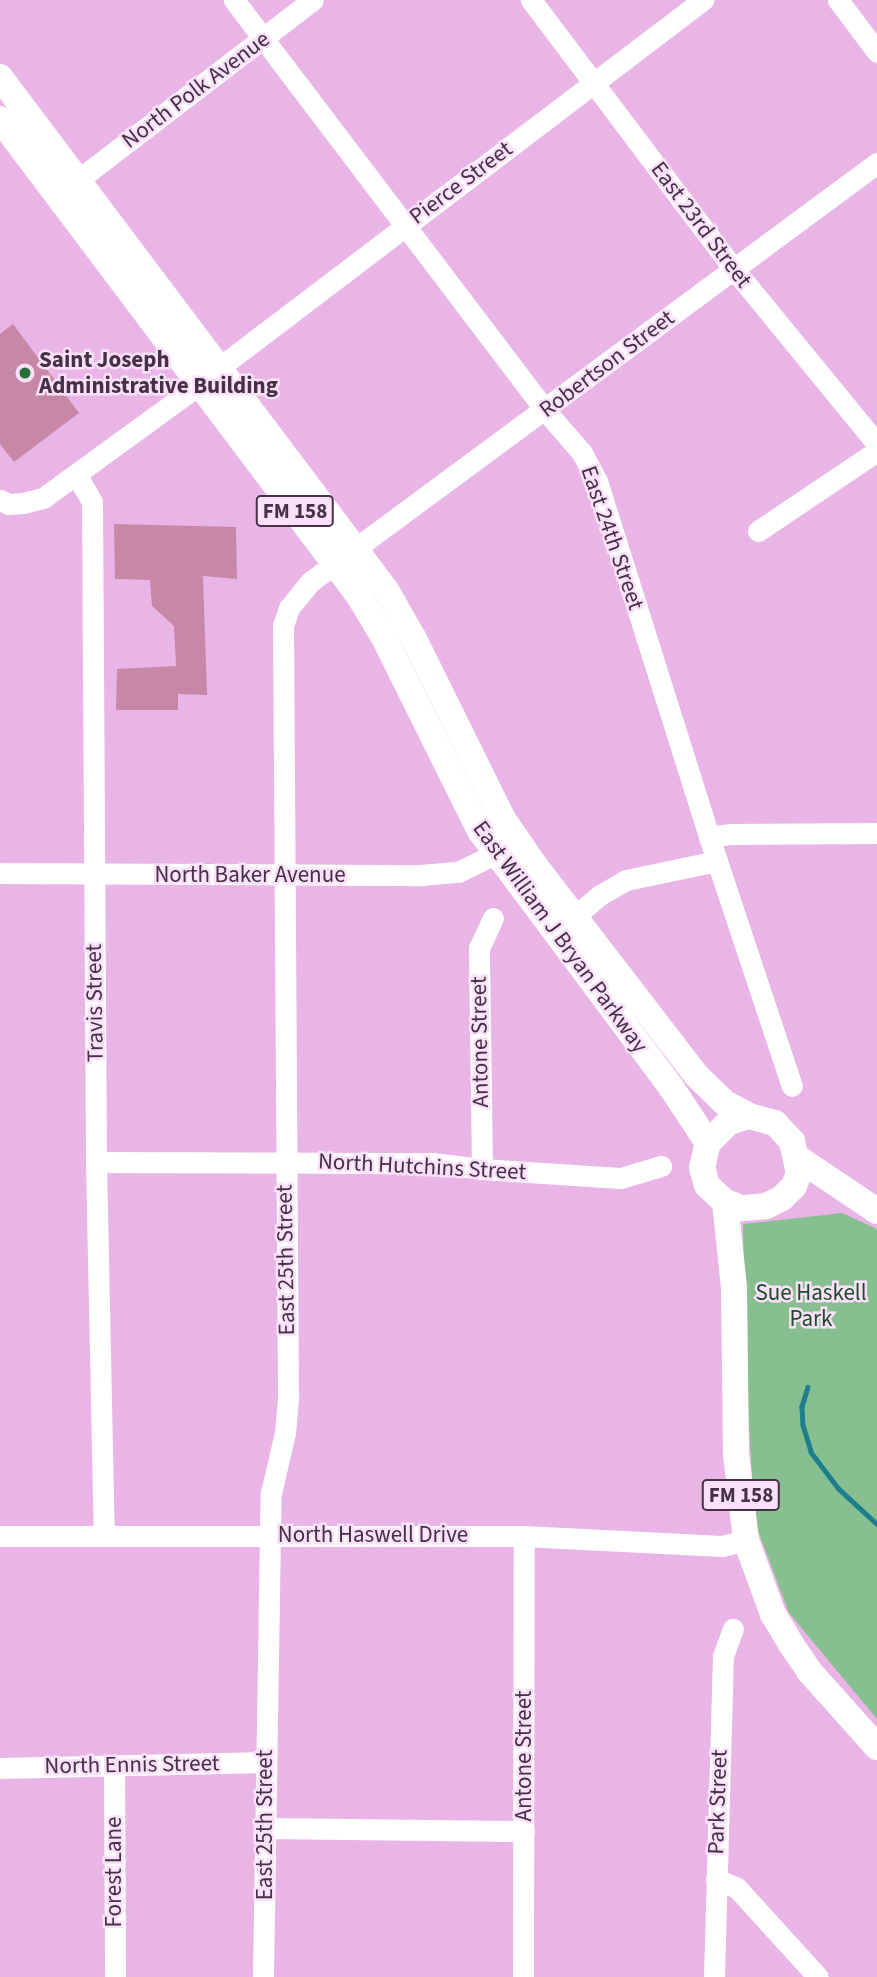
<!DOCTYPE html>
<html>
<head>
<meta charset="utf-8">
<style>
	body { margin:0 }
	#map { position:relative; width:877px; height:1977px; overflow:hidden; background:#e9b5e6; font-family:"Source Sans 3",sans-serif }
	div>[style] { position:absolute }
	.green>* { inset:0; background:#88bf90 }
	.stream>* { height:4.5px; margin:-2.25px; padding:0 2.25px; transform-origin:2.25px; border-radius:2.25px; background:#1e7f8c }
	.building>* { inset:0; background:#c788a7 }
	.minor>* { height:21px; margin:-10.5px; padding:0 10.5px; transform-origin:10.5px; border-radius:10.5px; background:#fff }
	.major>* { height:26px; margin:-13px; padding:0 13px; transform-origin:13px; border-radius:13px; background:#fff }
	.dots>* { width:19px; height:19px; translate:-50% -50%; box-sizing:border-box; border:4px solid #fbe0f9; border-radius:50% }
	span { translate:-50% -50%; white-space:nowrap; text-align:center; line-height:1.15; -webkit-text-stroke:5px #fbe0f9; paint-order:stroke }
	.shield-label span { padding:2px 5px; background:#fbe0f9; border:2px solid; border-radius:5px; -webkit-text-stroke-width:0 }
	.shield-label { font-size:21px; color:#453044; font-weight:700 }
	.street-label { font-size:23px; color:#453044 }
	.poi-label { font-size:23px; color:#453044; font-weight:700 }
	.left { translate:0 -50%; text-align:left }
	.park-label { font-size:23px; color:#1b4c26 }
</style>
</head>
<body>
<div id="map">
	<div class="green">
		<div style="clip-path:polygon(842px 1213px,877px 1229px,877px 1719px,789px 1613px,755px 1523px,746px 1377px,743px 1224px)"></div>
	</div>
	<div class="stream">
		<div style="left:808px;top:1387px;width:21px;rotate:107deg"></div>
		<div style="left:802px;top:1407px;width:18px;rotate:87deg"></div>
		<div style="left:803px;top:1425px;width:28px;rotate:73deg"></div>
		<div style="left:811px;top:1452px;width:46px;rotate:52.9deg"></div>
		<div style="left:839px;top:1489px;width:52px;rotate:42.6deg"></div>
	</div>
	<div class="building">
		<div style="clip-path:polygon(13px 324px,79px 413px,14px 462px,0 444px,0 334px)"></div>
		<div style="clip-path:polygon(114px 524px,236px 527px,237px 579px,203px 576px,207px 695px,178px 694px,178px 710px,116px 710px,117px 669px,176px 666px,174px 626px,152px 606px,150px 580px,115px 579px)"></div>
	</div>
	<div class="minor">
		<div style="left:234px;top:0;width:515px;rotate:52.82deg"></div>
		<div style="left:545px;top:410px;width:57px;rotate:49.3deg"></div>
		<div style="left:582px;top:453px;width:32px;rotate:62deg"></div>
		<div style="left:597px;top:481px;width:398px;rotate:72.5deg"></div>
		<div style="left:717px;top:861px;width:237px;rotate:71.6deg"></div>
		<div style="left:531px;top:0;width:336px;rotate:53deg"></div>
		<div style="left:733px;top:268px;width:227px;rotate:50.7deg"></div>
		<div style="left:838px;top:0;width:65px;rotate:53.1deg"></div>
		<div style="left:78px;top:180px;width:296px;rotate:-37.5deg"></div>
		<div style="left:220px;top:367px;width:607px;rotate:-37.23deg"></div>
		<div style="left:76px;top:474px;width:32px;rotate:60deg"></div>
		<div style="left:92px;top:502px;width:660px;rotate:89.65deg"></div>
		<div style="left:96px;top:1162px;width:373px;rotate:88.8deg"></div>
		<div style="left:0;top:500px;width:10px;rotate:24deg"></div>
		<div style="left:9px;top:504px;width:14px;rotate:-4deg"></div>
		<div style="left:23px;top:503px;width:21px;rotate:-14deg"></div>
		<div style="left:43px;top:498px;width:194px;rotate:-36deg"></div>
		<div style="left:758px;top:531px;width:143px;rotate:-33.9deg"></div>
		<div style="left:709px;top:837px;width:22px;rotate:-8deg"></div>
		<div style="left:731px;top:834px;width:146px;rotate:-0.4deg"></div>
		<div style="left:0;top:873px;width:421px;rotate:0.3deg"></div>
		<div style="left:421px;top:875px;width:37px;rotate:-5deg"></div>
		<div style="left:458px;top:872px;width:41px;rotate:-25.9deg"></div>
		<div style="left:575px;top:916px;width:33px;rotate:-40deg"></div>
		<div style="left:600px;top:895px;width:30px;rotate:-30deg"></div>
		<div style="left:626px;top:880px;width:93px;rotate:-11.8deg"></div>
		<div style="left:96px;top:1162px;width:336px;rotate:0.2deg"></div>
		<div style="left:432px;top:1163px;width:50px;rotate:6.8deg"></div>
		<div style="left:482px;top:1169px;width:139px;rotate:3.7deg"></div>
		<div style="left:621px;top:1178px;width:42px;rotate:-16.7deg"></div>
		<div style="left:482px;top:1169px;width:221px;rotate:-90.8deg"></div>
		<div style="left:479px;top:948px;width:33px;rotate:-65deg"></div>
		<div style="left:0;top:1536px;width:524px"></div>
		<div style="left:524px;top:1536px;width:198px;rotate:2.9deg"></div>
		<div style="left:722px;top:1546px;width:25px;rotate:-14deg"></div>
		<div style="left:114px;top:1766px;width:211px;rotate:89.7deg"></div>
		<div style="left:0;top:1768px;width:264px;rotate:-1.3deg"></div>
		<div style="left:266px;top:1828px;width:258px;rotate:0.7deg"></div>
		<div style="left:716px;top:1879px;width:23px;rotate:23deg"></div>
		<div style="left:737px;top:1888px;width:120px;rotate:47.7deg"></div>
		<div style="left:263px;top:1977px;width:484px;rotate:-89.1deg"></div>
		<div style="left:271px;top:1493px;width:62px;rotate:-76.9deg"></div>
		<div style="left:285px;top:1433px;width:37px;rotate:-85deg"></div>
		<div style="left:288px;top:1396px;width:770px;rotate:-90.37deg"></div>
		<div style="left:283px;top:626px;width:19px;rotate:-72deg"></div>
		<div style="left:289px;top:608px;width:33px;rotate:-51deg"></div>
		<div style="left:310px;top:582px;width:705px;rotate:-36.46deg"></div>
		<div style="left:523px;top:1977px;width:441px;rotate:-89.9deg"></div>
		<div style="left:714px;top:1977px;width:321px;rotate:-88.4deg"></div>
		<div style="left:723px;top:1656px;width:29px;rotate:-70deg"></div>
	</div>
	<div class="major">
		<div style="left:0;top:77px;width:642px;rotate:53.04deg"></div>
		<div style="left:386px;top:590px;width:56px;rotate:60.3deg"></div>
		<div style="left:414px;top:639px;width:201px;rotate:63.7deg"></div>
		<div style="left:503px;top:819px;width:58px;rotate:55.5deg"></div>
		<div style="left:536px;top:867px;width:262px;rotate:52.4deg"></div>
		<div style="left:696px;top:1075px;width:40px;rotate:44deg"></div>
		<div style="left:725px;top:1103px;width:27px;rotate:28deg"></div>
		<div style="left:749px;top:1116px;width:27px;rotate:15deg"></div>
		<div style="left:775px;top:1123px;width:25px;rotate:47deg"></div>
		<div style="left:792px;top:1141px;width:33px;rotate:78deg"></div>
		<div style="left:799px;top:1173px;width:14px;rotate:111deg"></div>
		<div style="left:794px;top:1186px;width:17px;rotate:135deg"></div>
		<div style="left:782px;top:1198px;width:18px;rotate:153deg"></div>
		<div style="left:766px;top:1206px;width:25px;rotate:175deg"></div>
		<div style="left:741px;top:1208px;width:17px;rotate:-159deg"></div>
		<div style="left:725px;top:1202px;width:25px;rotate:-137deg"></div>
		<div style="left:707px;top:1185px;width:18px;rotate:-106deg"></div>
		<div style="left:702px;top:1168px;width:26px;rotate:-77deg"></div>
		<div style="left:708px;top:1143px;width:67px;rotate:-123.5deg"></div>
		<div style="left:671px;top:1087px;width:319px;rotate:-126.7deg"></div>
		<div style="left:480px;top:831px;width:218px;rotate:-116.4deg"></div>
		<div style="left:383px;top:636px;width:47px;rotate:-121deg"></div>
		<div style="left:359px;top:596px;width:597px;rotate:-126.97deg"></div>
		<div style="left:708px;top:1143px;width:30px;rotate:-45deg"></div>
		<div style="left:729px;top:1122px;width:21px;rotate:-17deg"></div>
		<div style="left:798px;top:1158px;width:95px;rotate:33.9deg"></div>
		<div style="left:725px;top:1202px;width:86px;rotate:84deg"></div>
		<div style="left:734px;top:1288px;width:166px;rotate:89.3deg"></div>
		<div style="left:736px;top:1454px;width:87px;rotate:83.4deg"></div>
		<div style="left:746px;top:1540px;width:79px;rotate:70deg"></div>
		<div style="left:773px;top:1614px;width:35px;rotate:59deg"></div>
		<div style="left:791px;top:1644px;width:32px;rotate:56deg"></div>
		<div style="left:809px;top:1671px;width:102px;rotate:48.2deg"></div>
	</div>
	<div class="dots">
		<div style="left:25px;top:373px;background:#296d39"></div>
	</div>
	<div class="shield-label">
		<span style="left:295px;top:511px">FM 158</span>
		<span style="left:741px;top:1495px">FM 158</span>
	</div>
	<div class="street-label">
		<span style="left:196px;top:90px;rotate:-37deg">North Polk Avenue</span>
		<span style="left:461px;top:183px;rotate:-37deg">Pierce Street</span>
		<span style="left:701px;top:225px;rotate:53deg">East 23rd Street</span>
		<span style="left:607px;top:364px;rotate:-37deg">Robertson Street</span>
		<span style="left:612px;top:538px;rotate:71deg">East 24th Street</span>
		<span style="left:250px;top:875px">North Baker Avenue</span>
		<span style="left:560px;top:937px;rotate:54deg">East William J Bryan Parkway</span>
		<span style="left:95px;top:1003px;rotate:-91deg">Travis Street</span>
		<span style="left:480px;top:1042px;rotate:-91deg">Antone Street</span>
		<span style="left:422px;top:1167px;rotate:3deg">North Hutchins Street</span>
		<span style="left:286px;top:1260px;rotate:-91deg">East 25th Street</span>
		<span style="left:373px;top:1535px">North Haswell Drive</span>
		<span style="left:524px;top:1756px;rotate:-90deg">Antone Street</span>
		<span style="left:132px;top:1765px;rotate:-1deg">North Ennis Street</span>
		<span style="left:718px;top:1802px;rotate:-88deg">Park Street</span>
		<span style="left:265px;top:1825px;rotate:-90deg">East 25th Street</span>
		<span style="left:114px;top:1872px;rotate:-90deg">Forest Lane</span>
	</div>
	<div class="poi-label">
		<span class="left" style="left:39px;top:373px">Saint Joseph<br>Administrative Building</span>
	</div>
	<div class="park-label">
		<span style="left:811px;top:1306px">Sue Haskell<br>Park</span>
	</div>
</div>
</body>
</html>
